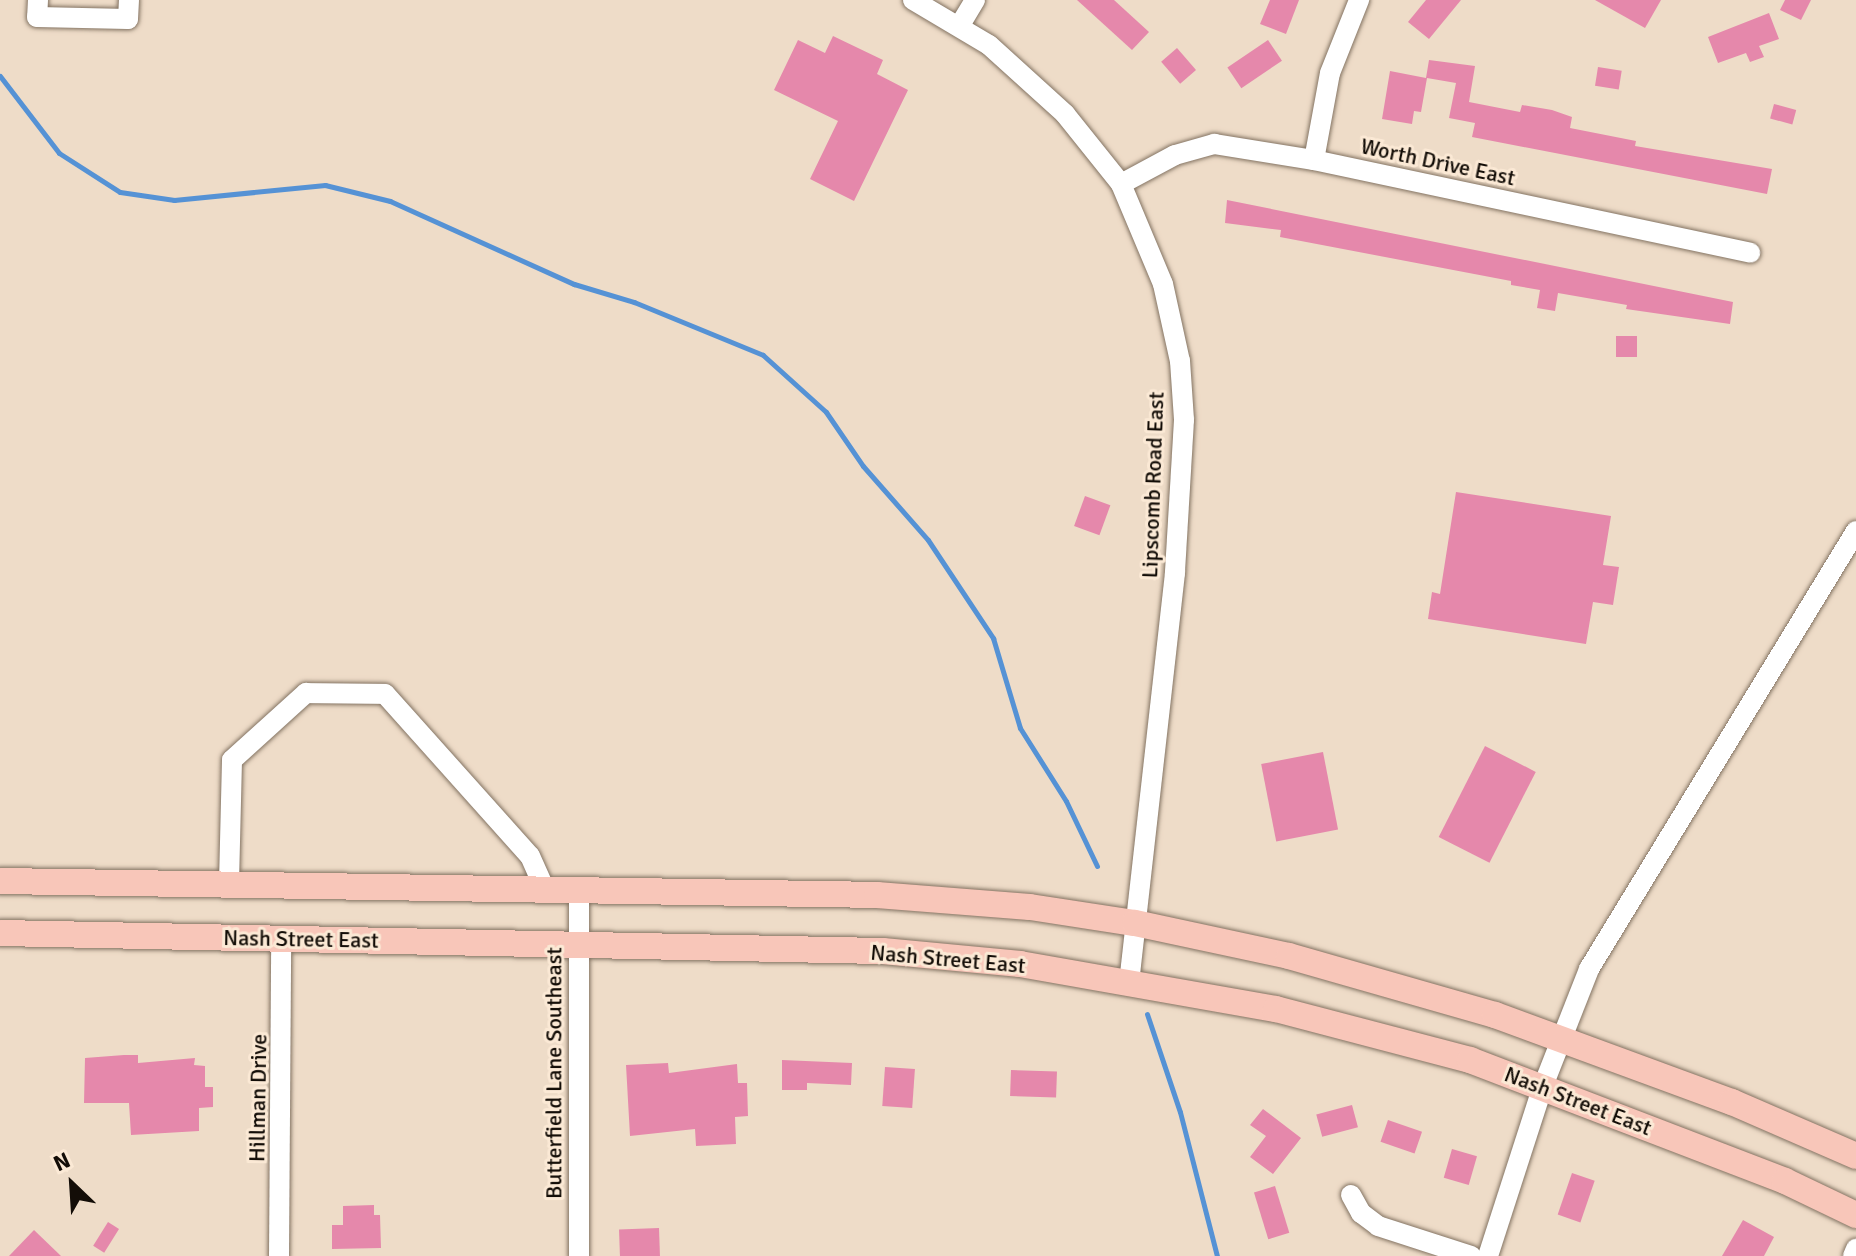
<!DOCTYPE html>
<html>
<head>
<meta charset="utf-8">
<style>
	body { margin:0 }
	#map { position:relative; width:1856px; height:1256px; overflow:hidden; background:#eedcc8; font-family:Signika,sans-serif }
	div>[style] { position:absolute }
	.stream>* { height:5px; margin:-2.5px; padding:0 2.5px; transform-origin:2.5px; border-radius:2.5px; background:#5592d5 }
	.building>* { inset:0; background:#e588ab; transform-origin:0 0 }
	.roads { filter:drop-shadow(0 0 2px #837362) drop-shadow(0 0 2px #837362) }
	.minor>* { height:20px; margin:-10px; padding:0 10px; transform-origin:10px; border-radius:10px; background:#fff }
	.major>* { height:26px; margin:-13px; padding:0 13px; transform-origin:13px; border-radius:13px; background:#f8c6b9 }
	span { translate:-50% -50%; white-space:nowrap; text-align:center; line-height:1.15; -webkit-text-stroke:6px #fbe9d5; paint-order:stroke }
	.street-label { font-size:22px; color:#130d07 }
	.north { position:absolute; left:32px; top:1144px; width:80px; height:80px; -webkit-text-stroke:6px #fbe9d5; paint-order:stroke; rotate:335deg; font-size:22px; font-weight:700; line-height:32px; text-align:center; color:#130d07 }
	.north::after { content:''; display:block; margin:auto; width:28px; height:36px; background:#130d07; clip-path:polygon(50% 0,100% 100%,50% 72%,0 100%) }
</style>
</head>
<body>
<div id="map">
	<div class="stream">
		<div style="left:0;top:76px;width:97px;rotate:52.5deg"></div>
		<div style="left:59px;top:153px;width:72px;rotate:32.6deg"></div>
		<div style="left:120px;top:192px;width:55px;rotate:8.4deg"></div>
		<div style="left:174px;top:200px;width:152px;rotate:-5.7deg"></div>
		<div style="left:325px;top:185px;width:67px;rotate:13.8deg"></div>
		<div style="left:390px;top:201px;width:202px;rotate:24.3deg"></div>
		<div style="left:574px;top:284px;width:63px;rotate:16.7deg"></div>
		<div style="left:634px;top:302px;width:139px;rotate:22.3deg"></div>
		<div style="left:763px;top:355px;width:85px;rotate:42.1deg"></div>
		<div style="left:826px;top:412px;width:65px;rotate:55.6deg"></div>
		<div style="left:863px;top:466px;width:98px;rotate:48.7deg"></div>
		<div style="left:928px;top:540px;width:118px;rotate:56.4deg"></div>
		<div style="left:993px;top:638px;width:94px;rotate:73.3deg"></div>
		<div style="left:1020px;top:728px;width:86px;rotate:57.8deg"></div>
		<div style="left:1066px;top:801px;width:72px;rotate:64.5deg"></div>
		<div style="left:1147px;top:1014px;width:103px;rotate:71.4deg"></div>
		<div style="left:1180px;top:1112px;width:149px;rotate:75.6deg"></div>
	</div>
	<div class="building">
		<div style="clip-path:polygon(1077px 0,1114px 0,1149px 32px,1132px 50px)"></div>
		<div style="clip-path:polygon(1270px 0,1299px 0,1286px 34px,1260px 24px)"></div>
		<div style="clip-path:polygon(1426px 0,1461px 0,1429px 39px,1408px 22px)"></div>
		<div style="clip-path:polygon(1595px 0,1661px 0,1645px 28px)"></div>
		<div style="clip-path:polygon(1785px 0,1811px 0,1801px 20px,1780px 10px)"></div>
		<div style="clip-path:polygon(1769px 13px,1779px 39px,1759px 46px,1764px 57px,1750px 62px,1746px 53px,1718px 63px,1708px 37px)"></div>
		<div style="clip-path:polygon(833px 36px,883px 60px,877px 74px,908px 90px,854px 201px,810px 179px,838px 121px,774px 90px,798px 40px,825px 53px)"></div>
		<div style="left:1268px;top:40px;width:25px;height:49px;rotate:56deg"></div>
		<div style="left:1177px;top:48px;width:29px;height:21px;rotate:49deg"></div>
		<div style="clip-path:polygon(1429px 60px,1475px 66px,1469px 102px,1520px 112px,1522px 105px,1552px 110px,1572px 117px,1570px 128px,1636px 141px,1635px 146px,1772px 169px,1767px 194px,1472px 137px,1475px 123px,1449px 118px,1456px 83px,1427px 78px,1421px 112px,1414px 111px,1412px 124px,1382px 119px,1390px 71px,1426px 78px)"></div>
		<div style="left:1598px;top:67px;width:24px;height:19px;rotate:9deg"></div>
		<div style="left:1774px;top:104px;width:23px;height:15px;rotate:15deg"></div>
		<div style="clip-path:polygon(1227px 200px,1733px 302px,1730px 324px,1626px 309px,1627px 305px,1558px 293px,1555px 311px,1537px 308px,1540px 290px,1511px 285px,1511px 281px,1280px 237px,1281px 230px,1225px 223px)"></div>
		<div style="left:1616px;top:336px;width:21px;height:21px"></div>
		<div style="clip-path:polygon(1456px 492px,1611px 516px,1603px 565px,1619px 567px,1613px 605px,1593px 602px,1586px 644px,1428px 619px,1432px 592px,1440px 594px)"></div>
		<div style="left:1085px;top:496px;width:27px;height:32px;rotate:20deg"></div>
		<div style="left:1485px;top:746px;width:57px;height:102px;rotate:27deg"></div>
		<div style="left:1323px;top:752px;width:79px;height:63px;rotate:79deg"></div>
		<div style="clip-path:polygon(124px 1055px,138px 1055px,138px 1063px,195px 1058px,194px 1065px,205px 1066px,205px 1087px,213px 1087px,213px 1107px,199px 1108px,199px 1131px,131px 1135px,129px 1103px,84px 1103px,85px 1058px)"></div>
		<div style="clip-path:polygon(782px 1060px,852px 1063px,851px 1085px,807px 1083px,807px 1090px,782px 1090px)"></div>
		<div style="clip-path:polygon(668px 1063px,669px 1073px,737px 1064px,738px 1083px,747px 1083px,748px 1116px,735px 1117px,736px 1144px,696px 1146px,695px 1129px,630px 1136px,626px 1065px)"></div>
		<div style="left:885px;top:1067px;width:30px;height:39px;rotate:4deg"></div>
		<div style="left:1011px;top:1070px;width:46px;height:26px;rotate:2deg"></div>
		<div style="left:1352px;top:1105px;width:23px;height:37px;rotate:75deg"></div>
		<div style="clip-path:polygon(1263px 1109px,1301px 1138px,1273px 1174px,1250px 1157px,1266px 1136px,1250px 1125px)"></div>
		<div style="left:1388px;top:1120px;width:36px;height:23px;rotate:19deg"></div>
		<div style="left:1452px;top:1149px;width:26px;height:30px;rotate:16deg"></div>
		<div style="left:1572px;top:1173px;width:24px;height:44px;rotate:19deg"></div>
		<div style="left:1275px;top:1186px;width:49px;height:22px;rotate:73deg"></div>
		<div style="clip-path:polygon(374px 1205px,374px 1215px,380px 1215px,381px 1248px,332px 1249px,332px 1225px,343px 1225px,343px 1206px)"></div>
		<div style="clip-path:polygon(1743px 1220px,1774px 1237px,1764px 1256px,1722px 1256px)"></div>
		<div style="left:108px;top:1222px;width:13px;height:28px;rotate:32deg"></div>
		<div style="left:659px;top:1228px;width:28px;height:40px;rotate:88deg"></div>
		<div style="clip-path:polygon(34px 1230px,61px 1256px,9px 1256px)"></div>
	</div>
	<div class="roads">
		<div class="minor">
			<div style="left:38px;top:0;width:17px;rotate:93deg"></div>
			<div style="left:37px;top:17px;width:91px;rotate:1.3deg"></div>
			<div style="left:128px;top:19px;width:19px;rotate:-87deg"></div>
			<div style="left:913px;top:0;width:88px;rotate:30.6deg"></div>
			<div style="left:989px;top:45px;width:103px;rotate:42.2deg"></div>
			<div style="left:1065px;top:114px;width:90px;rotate:51.3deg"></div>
			<div style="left:1121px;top:184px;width:108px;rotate:67.2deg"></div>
			<div style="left:1163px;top:284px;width:79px;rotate:77.6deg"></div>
			<div style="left:1180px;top:361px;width:59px;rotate:86.1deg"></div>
			<div style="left:1184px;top:420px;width:153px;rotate:93.4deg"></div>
			<div style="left:1175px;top:573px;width:411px;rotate:96.4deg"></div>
			<div style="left:960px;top:25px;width:29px;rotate:-59deg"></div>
			<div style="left:1314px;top:160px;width:88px;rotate:-79.6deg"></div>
			<div style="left:1330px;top:73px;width:79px;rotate:-68.3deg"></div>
			<div style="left:1121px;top:184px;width:61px;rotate:-28.2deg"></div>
			<div style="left:1175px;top:155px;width:41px;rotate:-15.8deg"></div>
			<div style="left:1214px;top:144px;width:101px;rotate:9.1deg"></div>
			<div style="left:1314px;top:160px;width:446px;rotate:12deg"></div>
			<div style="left:229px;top:883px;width:123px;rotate:-88.6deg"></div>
			<div style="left:232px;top:760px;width:100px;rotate:-42.2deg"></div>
			<div style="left:306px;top:693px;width:79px;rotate:0.7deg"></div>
			<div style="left:385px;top:694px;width:217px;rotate:48.2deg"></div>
			<div style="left:530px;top:856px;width:36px;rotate:66deg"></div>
			<div style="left:579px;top:889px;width:367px;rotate:90deg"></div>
			<div style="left:1351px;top:1195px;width:21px;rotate:61deg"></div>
			<div style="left:1361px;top:1213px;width:21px;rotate:37deg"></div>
			<div style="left:1378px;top:1226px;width:98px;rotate:17.9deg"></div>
			<div style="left:279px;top:1256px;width:316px;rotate:-89.6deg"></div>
			<div style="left:1488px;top:1256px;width:179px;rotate:-72.1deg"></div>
			<div style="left:1543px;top:1086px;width:126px;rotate:-68.5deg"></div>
			<div style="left:1589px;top:969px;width:513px;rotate:-58.63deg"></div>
			<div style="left:1853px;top:1256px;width:8px;rotate:-67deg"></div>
		</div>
		<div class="major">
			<div style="left:0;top:881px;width:877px;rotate:0.91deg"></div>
			<div style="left:877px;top:895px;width:153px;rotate:4.5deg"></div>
			<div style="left:1030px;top:907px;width:106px;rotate:8.7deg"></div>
			<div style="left:1135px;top:923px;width:157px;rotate:12.1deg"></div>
			<div style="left:1289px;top:956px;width:214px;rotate:16deg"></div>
			<div style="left:1495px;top:1015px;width:252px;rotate:20.2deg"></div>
			<div style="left:1732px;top:1102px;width:135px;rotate:23.5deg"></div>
			<div style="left:0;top:933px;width:883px;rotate:1.17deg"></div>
			<div style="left:883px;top:951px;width:138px;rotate:5.4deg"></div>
			<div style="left:1020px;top:964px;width:260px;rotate:10deg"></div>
			<div style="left:1276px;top:1009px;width:201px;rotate:14.7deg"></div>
			<div style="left:1470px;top:1060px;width:337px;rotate:21deg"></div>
			<div style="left:1785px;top:1181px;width:79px;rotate:25.6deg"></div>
		</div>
	</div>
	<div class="street-label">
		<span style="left:1438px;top:162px;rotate:12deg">Worth Drive East</span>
		<span style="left:1153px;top:485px;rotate:-88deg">Lipscomb Road East</span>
		<span style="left:301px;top:939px;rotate:1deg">Nash Street East</span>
		<span style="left:948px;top:959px;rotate:5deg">Nash Street East</span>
		<span style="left:554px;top:1073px;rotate:-90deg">Butterfield Lane Southeast</span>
		<span style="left:258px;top:1098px;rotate:-89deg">Hillman Drive</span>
		<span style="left:1578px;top:1101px;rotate:21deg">Nash Street East</span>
	</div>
	<div class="north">N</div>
</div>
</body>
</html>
